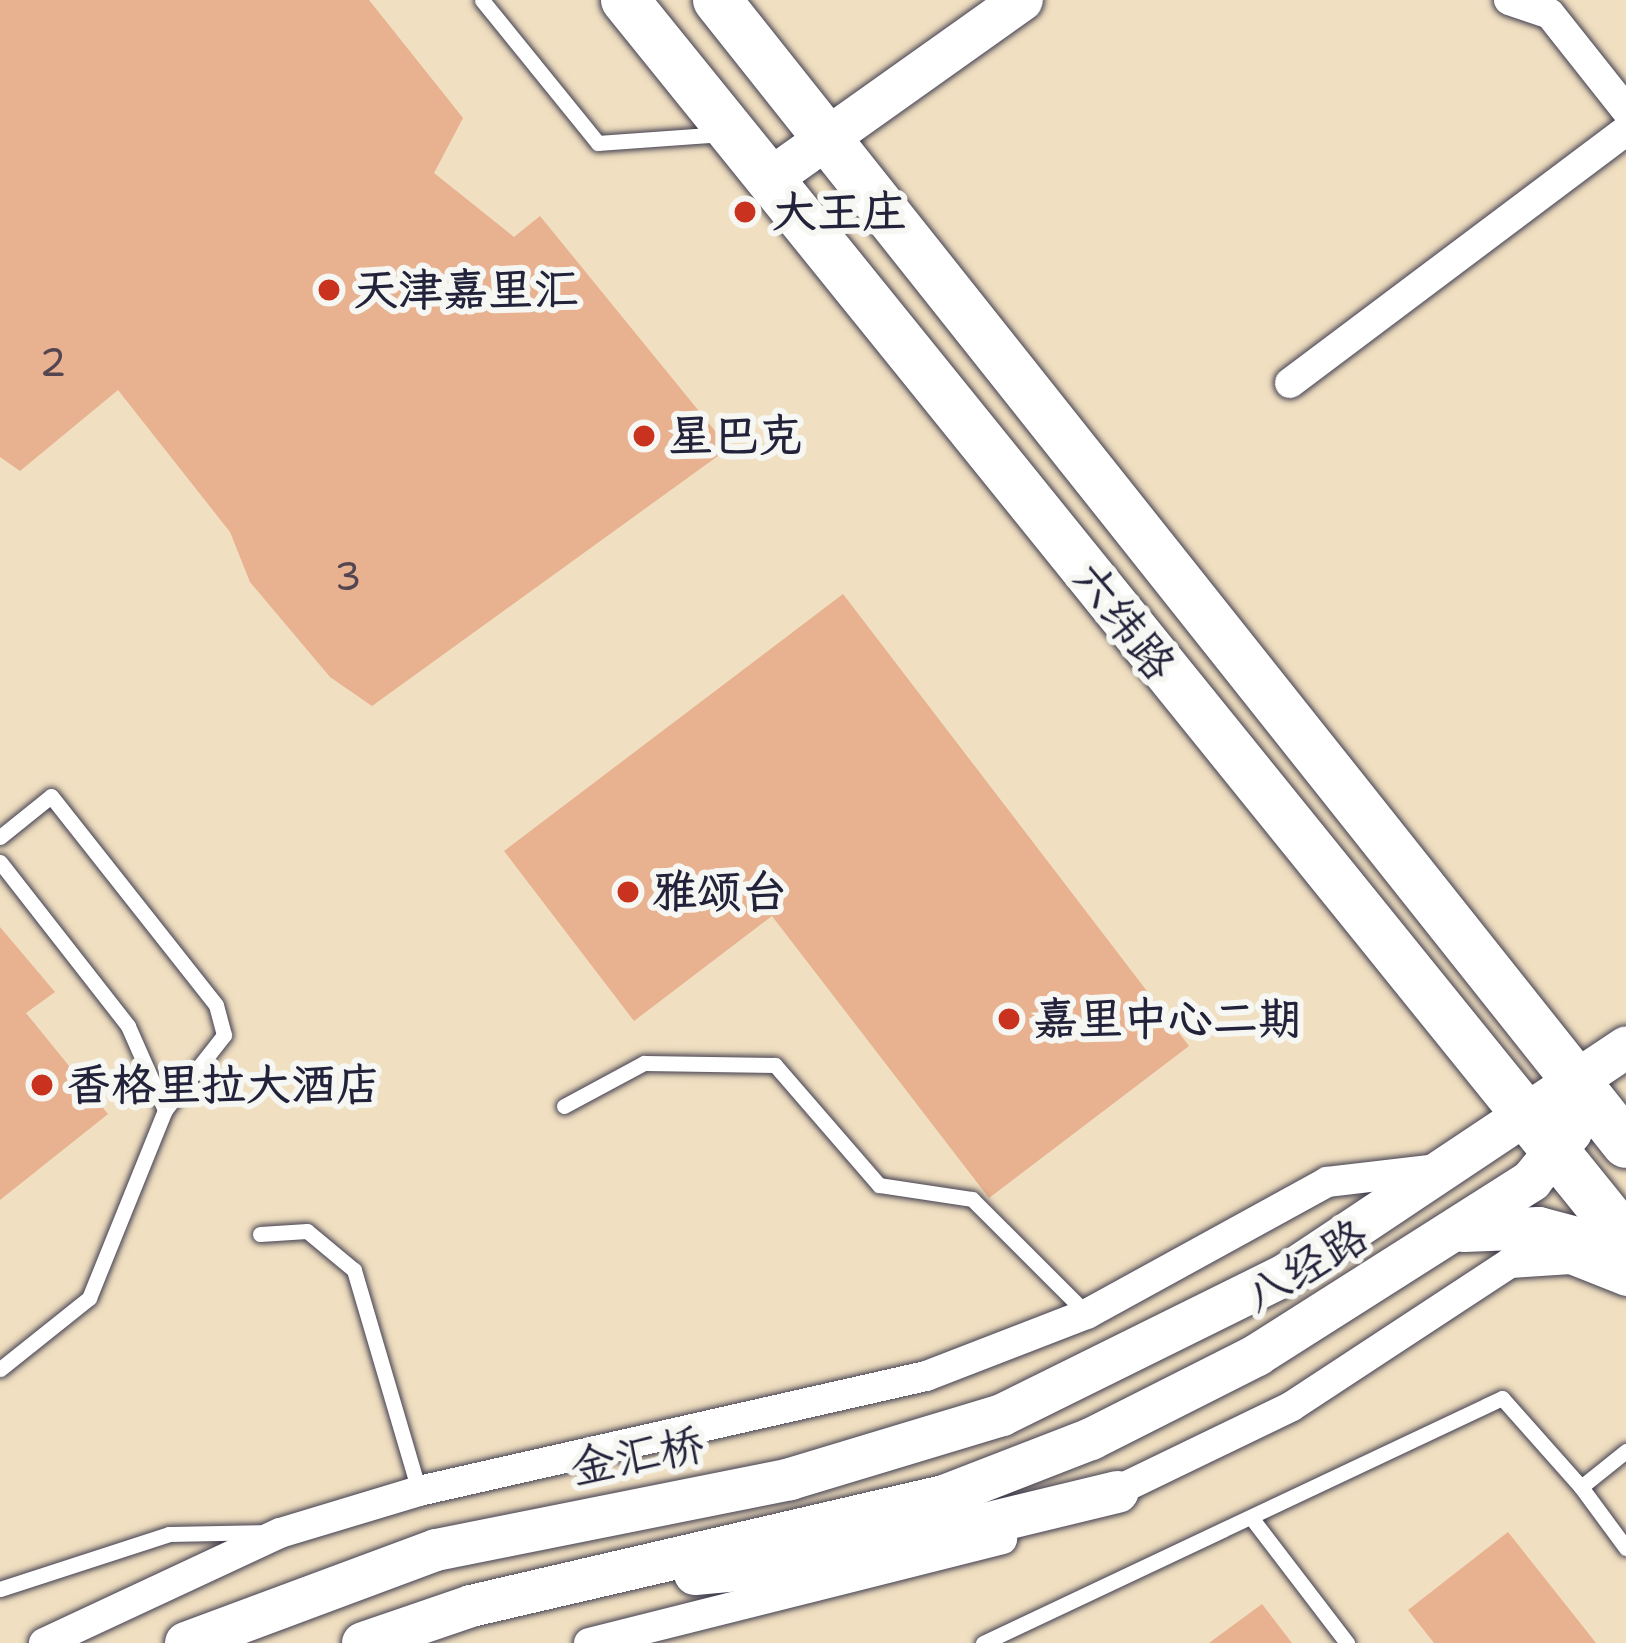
<!DOCTYPE html>
<html>
<head>
<meta charset="utf-8">
<style>
	body { margin:0 }
	#map { position:relative; width:1626px; height:1643px; overflow:hidden; background:#f0dfc0; font-family:"Shantell Sans","LXGW WenKai TC",sans-serif }
	div>[style] { position:absolute }
	.building>* { inset:0; background:#e8b18f }
	.roads { filter:drop-shadow(0 0 3px #413e4f) drop-shadow(0 0 3px #413e4f) }
	.lane>* { height:15px; margin:-7.5px; padding:0 7.5px; transform-origin:7.5px; border-radius:7.5px; background:#fff }
	.street>* { height:30px; margin:-15px; padding:0 15px; transform-origin:15px; border-radius:15px; background:#fff }
	.secondary>* { height:42px; margin:-21px; padding:0 21px; transform-origin:21px; border-radius:21px; background:#fff }
	.primary>* { height:48px; margin:-24px; padding:0 24px; transform-origin:24px; border-radius:24px; background:#fff }
	.dots>* { width:33px; height:33px; translate:-50% -50%; box-sizing:border-box; border:6px solid #f6f6f2; border-radius:50% }
	span { translate:-50% -50%; white-space:nowrap; text-align:center; line-height:1.15; -webkit-text-stroke:12px #f6f6f2; paint-order:stroke }
	.number-label { font-size:39px; color:#544650 }
	.number-label span { -webkit-text-stroke-width:0 }
	.poi-label { font-size:45px; color:#22223b; font-weight:700 }
	.left { translate:0 -50%; text-align:left }
	.street-label { font-size:45px; color:#22223b }
</style>
</head>
<body>
<div id="map">
	<div class="building">
		<div style="clip-path:polygon(0 0,369px 0,463px 118px,434px 173px,514px 237px,540px 216px,729px 448px,372px 706px,330px 677px,250px 582px,230px 532px,118px 390px,20px 471px,0 457px)"></div>
		<div style="clip-path:polygon(843px 594px,1189px 1046px,989px 1198px,772px 916px,634px 1021px,504px 851px)"></div>
		<div style="clip-path:polygon(0 927px,55px 992px,26px 1013px,108px 1114px,0 1200px)"></div>
		<div style="clip-path:polygon(1508px 1532px,1596px 1643px,1434px 1643px,1408px 1610px)"></div>
		<div style="clip-path:polygon(1262px 1604px,1292px 1643px,1209px 1643px)"></div>
	</div>
	<div class="roads">
		<div class="lane">
			<div style="left:482px;top:0;width:184px;rotate:51deg"></div>
			<div style="left:598px;top:143px;width:125px;rotate:-4.1deg"></div>
			<div style="left:0;top:837px;width:65px;rotate:-38.8deg"></div>
			<div style="left:51px;top:796px;width:266px;rotate:51.7deg"></div>
			<div style="left:216px;top:1005px;width:31px;rotate:75deg"></div>
			<div style="left:224px;top:1035px;width:95px;rotate:128.2deg"></div>
			<div style="left:165px;top:1110px;width:203px;rotate:112deg"></div>
			<div style="left:89px;top:1298px;width:114px;rotate:141.4deg"></div>
			<div style="left:0;top:862px;width:208px;rotate:52deg"></div>
			<div style="left:128px;top:1026px;width:92px;rotate:66.2deg"></div>
			<div style="left:564px;top:1106px;width:91px;rotate:-28.3deg"></div>
			<div style="left:644px;top:1063px;width:131px;rotate:0.9deg"></div>
			<div style="left:775px;top:1065px;width:159px;rotate:49.1deg"></div>
			<div style="left:879px;top:1185px;width:94px;rotate:8.6deg"></div>
			<div style="left:972px;top:1199px;width:163px;rotate:45deg"></div>
			<div style="left:260px;top:1234px;width:47px;rotate:-3.7deg"></div>
			<div style="left:307px;top:1231px;width:61px;rotate:39.7deg"></div>
			<div style="left:354px;top:1270px;width:230px;rotate:73.6deg"></div>
			<div style="left:1581px;top:1487px;width:76px;rotate:53.6deg"></div>
			<div style="left:1253px;top:1520px;width:155px;rotate:52.6deg"></div>
			<div style="left:0;top:1589px;width:178px;rotate:-18deg"></div>
			<div style="left:169px;top:1534px;width:102px;rotate:-1.1deg"></div>
			<div style="left:983px;top:1643px;width:574px;rotate:-25.27deg"></div>
			<div style="left:1502px;top:1398px;width:119px;rotate:48.4deg"></div>
			<div style="left:1581px;top:1487px;width:58px;rotate:-38.7deg"></div>
		</div>
		<div class="street">
			<div style="left:1509px;top:0;width:43px;rotate:18.9deg"></div>
			<div style="left:1550px;top:14px;width:122px;rotate:51.6deg"></div>
			<div style="left:1290px;top:383px;width:420px;rotate:-36.9deg"></div>
			<div style="left:1102px;top:1498px;width:211px;rotate:-25.8deg"></div>
			<div style="left:1292px;top:1406px;width:261px;rotate:-33.3deg"></div>
			<div style="left:1510px;top:1263px;width:61px;rotate:-3.8deg"></div>
			<div style="left:1571px;top:1259px;width:59px;rotate:21.8deg"></div>
			<div style="left:44px;top:1643px;width:260px;rotate:-25deg"></div>
			<div style="left:280px;top:1533px;width:145px;rotate:-16.8deg"></div>
			<div style="left:419px;top:1491px;width:520px;rotate:-12.78deg"></div>
			<div style="left:926px;top:1376px;width:173px;rotate:-21.1deg"></div>
			<div style="left:1087px;top:1314px;width:274px;rotate:-28.8deg"></div>
			<div style="left:1327px;top:1182px;width:112px;rotate:-6.7deg"></div>
			<div style="left:589px;top:1643px;width:426px;rotate:-14.1deg"></div>
		</div>
		<div class="secondary">
			<div style="left:770px;top:179px;width:309px;rotate:-35.4deg"></div>
			<div style="left:1464px;top:1231px;width:75px;rotate:-2.3deg"></div>
			<div style="left:1539px;top:1228px;width:90px;rotate:14.8deg"></div>
			<div style="left:695px;top:1574px;width:134px;rotate:-5.2deg"></div>
			<div style="left:828px;top:1562px;width:298px;rotate:-13.6deg"></div>
			<div style="left:186px;top:1643px;width:267px;rotate:-20.4deg"></div>
			<div style="left:436px;top:1550px;width:361px;rotate:-11.3deg"></div>
			<div style="left:790px;top:1479px;width:221px;rotate:-16.8deg"></div>
			<div style="left:1002px;top:1415px;width:316px;rotate:-26.3deg"></div>
			<div style="left:1285px;top:1275px;width:410px;rotate:-33.7deg"></div>
			<div style="left:363px;top:1643px;width:114px;rotate:-18.9deg"></div>
			<div style="left:471px;top:1606px;width:486px;rotate:-13.1deg"></div>
			<div style="left:944px;top:1496px;width:158px;rotate:-21.2deg"></div>
			<div style="left:1091px;top:1439px;width:186px;rotate:-26.8deg"></div>
			<div style="left:1257px;top:1355px;width:325px;rotate:-32.4deg"></div>
			<div style="left:1531px;top:1181px;width:63px;rotate:-50.8deg"></div>
			<div style="left:1571px;top:1132px;width:49px;rotate:-83deg"></div>
		</div>
		<div class="primary">
			<div style="left:625px;top:0;width:1593px;rotate:51.06deg"></div>
			<div style="left:717px;top:0;width:1461px;rotate:51.53deg"></div>
		</div>
	</div>
	<div class="dots">
		<div style="left:745px;top:212px;background:#c8321e"></div>
		<div style="left:329px;top:290px;background:#c8321e"></div>
		<div style="left:644px;top:436px;background:#c8321e"></div>
		<div style="left:628px;top:892px;background:#c8321e"></div>
		<div style="left:1009px;top:1019px;background:#c8321e"></div>
		<div style="left:42px;top:1085px;background:#c8321e"></div>
	</div>
	<div class="number-label">
		<span style="left:53px;top:362px">2</span>
		<span style="left:348px;top:576px">3</span>
	</div>
	<div class="poi-label">
		<span class="left" style="left:772px;top:212px">大王庄</span>
		<span class="left" style="left:353px;top:290px">天津嘉里汇</span>
		<span class="left" style="left:668px;top:436px">星巴克</span>
		<span class="left" style="left:652px;top:892px">雅颂台</span>
		<span class="left" style="left:1033px;top:1019px">嘉里中心二期</span>
		<span class="left" style="left:66px;top:1085px">香格里拉大酒店</span>
	</div>
	<div class="street-label">
		<span style="left:1124px;top:621px;rotate:52deg">六纬路</span>
		<span style="left:1306px;top:1266px;rotate:-31deg">八经路</span>
		<span style="left:637px;top:1456px;rotate:-11deg">金汇桥</span>
	</div>
</div>
</body>
</html>
